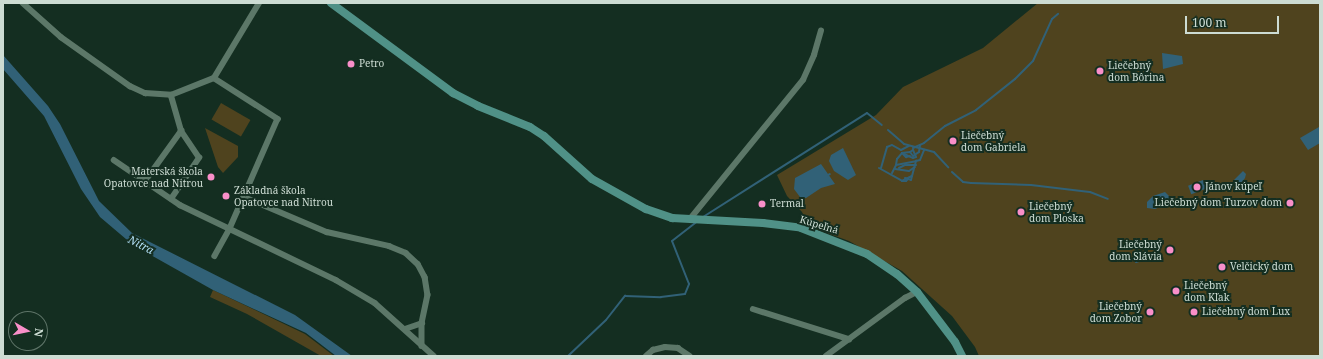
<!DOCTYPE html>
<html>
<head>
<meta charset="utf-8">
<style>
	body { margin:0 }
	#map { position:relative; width:1323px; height:359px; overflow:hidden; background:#142e21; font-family:"Noto Serif",serif }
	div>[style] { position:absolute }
	.green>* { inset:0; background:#4f431e; transform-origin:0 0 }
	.water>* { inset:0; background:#316177; transform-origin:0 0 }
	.stream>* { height:2px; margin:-1px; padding:0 1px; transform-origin:1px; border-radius:1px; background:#316177 }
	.street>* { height:5.5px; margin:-2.75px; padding:0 2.75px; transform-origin:2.75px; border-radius:2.75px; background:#5c7768 }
	.secondary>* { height:8px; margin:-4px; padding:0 4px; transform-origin:4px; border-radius:4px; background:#509187 }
	.dots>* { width:11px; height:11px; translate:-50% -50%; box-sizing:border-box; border:2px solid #142e21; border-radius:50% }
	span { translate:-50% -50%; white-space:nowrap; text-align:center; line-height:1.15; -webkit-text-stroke:4px #142e21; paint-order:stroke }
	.poi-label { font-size:10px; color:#cddcd3 }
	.left { translate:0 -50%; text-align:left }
	.right { translate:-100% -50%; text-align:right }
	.street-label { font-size:10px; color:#cddcd3 }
	.water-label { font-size:11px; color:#b2dff5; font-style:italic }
	.frame { position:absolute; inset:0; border:4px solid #cddcd3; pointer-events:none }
	.north { position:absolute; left:8px; top:311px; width:40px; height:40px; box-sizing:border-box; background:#142e21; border:1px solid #5e7468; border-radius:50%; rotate:99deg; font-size:11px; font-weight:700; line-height:16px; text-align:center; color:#cddcd3 }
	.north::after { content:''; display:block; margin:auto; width:14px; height:18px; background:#f98fc9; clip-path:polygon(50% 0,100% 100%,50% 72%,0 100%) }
	.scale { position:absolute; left:1185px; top:16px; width:94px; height:18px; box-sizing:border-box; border:2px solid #cddcd3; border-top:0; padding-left:5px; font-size:12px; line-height:14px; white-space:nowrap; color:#cddcd3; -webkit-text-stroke:3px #142e21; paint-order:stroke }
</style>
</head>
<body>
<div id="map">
	<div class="green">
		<div style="clip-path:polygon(1038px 3px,1320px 3px,1320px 356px,979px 356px,975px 347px,952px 316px,902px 271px,849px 241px,808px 226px,802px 212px,787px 196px,777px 175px,876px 115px,903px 87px,983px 48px)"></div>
		<div style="left:221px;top:103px;width:34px;height:19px;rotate:30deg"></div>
		<div style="clip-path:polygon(205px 128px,238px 146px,238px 157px,223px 173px,218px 167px)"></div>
		<div style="clip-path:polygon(213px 290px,305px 334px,334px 356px,321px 356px,247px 314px,210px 297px)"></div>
	</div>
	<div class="water">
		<div style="clip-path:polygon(1162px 53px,1182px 56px,1183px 64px,1163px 69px)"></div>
		<div style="clip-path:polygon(3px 55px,48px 106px,60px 124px,99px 201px,132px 233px,295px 315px,352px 356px,336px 356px,306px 333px,213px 290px,133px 245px,100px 217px,81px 189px,44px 116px,3px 69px)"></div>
		<div style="clip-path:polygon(1319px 127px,1320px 143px,1308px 150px,1300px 138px)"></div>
		<div style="clip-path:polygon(843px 148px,856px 175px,848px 180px,834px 171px,829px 161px,831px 155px)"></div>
		<div style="clip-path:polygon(821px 164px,835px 184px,821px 188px,806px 198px,800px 197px,794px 189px,795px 178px)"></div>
		<div style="clip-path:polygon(1243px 171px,1246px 174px,1245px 178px,1239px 186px,1234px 180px)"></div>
		<div style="left:1203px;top:180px;width:9px;height:16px;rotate:69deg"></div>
		<div style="clip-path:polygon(1165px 192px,1172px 199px,1171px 203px,1155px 209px,1147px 208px,1147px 202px,1153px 196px)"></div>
	</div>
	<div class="stream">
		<div style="left:888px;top:130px;width:21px;rotate:41deg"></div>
		<div style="left:904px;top:144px;width:31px;rotate:15deg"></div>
		<div style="left:934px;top:152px;width:21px;rotate:47deg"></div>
		<div style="left:913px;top:148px;width:12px;rotate:-24deg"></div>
		<div style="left:924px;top:143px;width:27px;rotate:-39deg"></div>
		<div style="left:945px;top:126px;width:35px;rotate:-27deg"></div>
		<div style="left:976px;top:110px;width:50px;rotate:-38.5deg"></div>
		<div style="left:1015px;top:79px;width:25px;rotate:-45deg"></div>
		<div style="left:1033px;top:61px;width:46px;rotate:-65.7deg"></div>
		<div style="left:1052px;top:19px;width:8px;rotate:-40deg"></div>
		<div style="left:902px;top:153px;width:8px;rotate:-7deg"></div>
		<div style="left:910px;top:152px;width:5px;rotate:53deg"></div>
		<div style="left:913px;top:156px;width:7px;rotate:-34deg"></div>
		<div style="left:919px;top:152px;width:7px;rotate:-82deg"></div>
		<div style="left:904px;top:154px;width:10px;rotate:24deg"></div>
		<div style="left:913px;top:158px;width:3px;rotate:-18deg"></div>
		<div style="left:916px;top:157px;width:8px;rotate:-113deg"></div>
		<div style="left:913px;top:150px;width:4px;rotate:146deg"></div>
		<div style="left:896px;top:165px;width:6px;rotate:-81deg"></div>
		<div style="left:897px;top:159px;width:8px;rotate:-50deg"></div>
		<div style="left:902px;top:153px;width:6px;rotate:45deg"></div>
		<div style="left:906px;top:157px;width:4px;rotate:-14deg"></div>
		<div style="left:879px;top:168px;width:26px;rotate:29deg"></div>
		<div style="left:902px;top:181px;width:11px;rotate:-27deg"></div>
		<div style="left:912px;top:176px;width:16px;rotate:-75deg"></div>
		<div style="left:916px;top:161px;width:4px;rotate:-14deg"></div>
		<div style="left:920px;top:160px;width:11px;rotate:-68deg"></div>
		<div style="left:881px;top:168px;width:22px;rotate:-74deg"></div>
		<div style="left:887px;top:147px;width:5px;rotate:-22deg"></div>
		<div style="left:892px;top:145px;width:10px;rotate:29deg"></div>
		<div style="left:901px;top:150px;width:9px;rotate:-27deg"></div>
		<div style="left:899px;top:168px;width:7px;rotate:-27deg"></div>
		<div style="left:905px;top:165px;width:11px"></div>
		<div style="left:895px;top:169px;width:14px;rotate:8deg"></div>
		<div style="left:909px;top:171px;width:7px;rotate:-34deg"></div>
		<div style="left:952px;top:172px;width:15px;rotate:42deg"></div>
		<div style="left:963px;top:182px;width:8px;rotate:7deg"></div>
		<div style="left:971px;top:183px;width:60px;rotate:1.9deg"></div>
		<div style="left:1031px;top:185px;width:59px;rotate:6.8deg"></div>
		<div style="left:1090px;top:192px;width:19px;rotate:21deg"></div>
		<div style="left:892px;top:173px;width:9px;rotate:-63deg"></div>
		<div style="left:896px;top:165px;width:20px;rotate:-11deg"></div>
		<div style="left:828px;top:175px;width:2px;rotate:-27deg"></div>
		<div style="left:905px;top:178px;width:6px;rotate:18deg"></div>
		<div style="left:911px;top:180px;width:4px;rotate:-76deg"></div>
		<div style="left:902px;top:181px;width:4px"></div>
		<div style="left:906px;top:181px;width:3px;rotate:-45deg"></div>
		<div style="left:703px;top:217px;width:194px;rotate:-32.4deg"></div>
		<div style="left:867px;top:113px;width:19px;rotate:39deg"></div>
		<div style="left:1136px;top:262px;width:3px;rotate:-18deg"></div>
		<div style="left:568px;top:356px;width:52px;rotate:-43.5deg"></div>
		<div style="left:606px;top:320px;width:31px;rotate:-52deg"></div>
		<div style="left:625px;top:296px;width:36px;rotate:2deg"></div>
		<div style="left:661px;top:297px;width:24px;rotate:-7deg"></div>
		<div style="left:685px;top:294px;width:11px;rotate:-68deg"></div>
		<div style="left:689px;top:284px;width:46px;rotate:-111.6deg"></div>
		<div style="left:672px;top:241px;width:31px;rotate:-38deg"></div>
	</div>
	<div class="street">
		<div style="left:23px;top:3px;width:51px;rotate:41.8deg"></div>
		<div style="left:61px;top:37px;width:85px;rotate:35.4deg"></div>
		<div style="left:130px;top:86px;width:17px;rotate:25deg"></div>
		<div style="left:145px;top:93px;width:26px;rotate:4deg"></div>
		<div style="left:171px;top:95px;width:46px;rotate:-21.6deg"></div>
		<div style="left:214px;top:78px;width:76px;rotate:32.6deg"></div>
		<div style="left:278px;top:119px;width:120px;rotate:113.6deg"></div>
		<div style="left:230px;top:229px;width:118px;rotate:25.7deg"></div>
		<div style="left:336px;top:280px;width:45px;rotate:30.5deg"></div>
		<div style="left:375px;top:303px;width:79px;rotate:41.9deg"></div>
		<div style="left:214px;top:78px;width:87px;rotate:-59deg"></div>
		<div style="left:114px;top:160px;width:80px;rotate:34.3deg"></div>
		<div style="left:180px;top:205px;width:55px;rotate:25.6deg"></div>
		<div style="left:230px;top:229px;width:31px;rotate:119deg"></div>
		<div style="left:145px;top:181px;width:62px;rotate:-54.2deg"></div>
		<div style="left:244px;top:197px;width:90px;rotate:22.9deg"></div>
		<div style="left:327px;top:232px;width:64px;rotate:12.7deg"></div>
		<div style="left:389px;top:246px;width:18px;rotate:22deg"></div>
		<div style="left:406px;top:253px;width:16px;rotate:43deg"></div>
		<div style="left:418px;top:264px;width:15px;rotate:62deg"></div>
		<div style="left:425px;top:277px;width:18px;rotate:81deg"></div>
		<div style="left:428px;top:295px;width:29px;rotate:102deg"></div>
		<div style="left:422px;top:323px;width:23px;rotate:90deg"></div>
		<div style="left:171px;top:199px;width:50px;rotate:-55.7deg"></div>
		<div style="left:199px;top:158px;width:32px;rotate:-124deg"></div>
		<div style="left:181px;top:131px;width:37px;rotate:-106deg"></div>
		<div style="left:690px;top:219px;width:179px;rotate:-50.9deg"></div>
		<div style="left:803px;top:80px;width:27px;rotate:-66deg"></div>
		<div style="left:814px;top:55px;width:25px;rotate:-74deg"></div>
		<div style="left:753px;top:309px;width:101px;rotate:17.4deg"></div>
		<div style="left:405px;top:329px;width:18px;rotate:-19deg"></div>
		<div style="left:646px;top:356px;width:9px;rotate:-41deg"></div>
		<div style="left:653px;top:350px;width:12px;rotate:-14deg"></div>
		<div style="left:665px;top:347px;width:13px;rotate:4deg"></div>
		<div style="left:678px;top:348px;width:14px;rotate:34deg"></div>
		<div style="left:826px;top:356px;width:98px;rotate:-36.3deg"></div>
		<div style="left:905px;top:298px;width:13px;rotate:-27deg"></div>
	</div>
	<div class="secondary">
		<div style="left:331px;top:3px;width:152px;rotate:36.4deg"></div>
		<div style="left:453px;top:93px;width:28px;rotate:27deg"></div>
		<div style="left:478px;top:106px;width:56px;rotate:22deg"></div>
		<div style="left:530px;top:127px;width:17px;rotate:33deg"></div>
		<div style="left:544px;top:136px;width:64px;rotate:41.9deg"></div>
		<div style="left:592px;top:179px;width:62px;rotate:29.1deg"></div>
		<div style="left:646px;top:209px;width:28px;rotate:19deg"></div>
		<div style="left:672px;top:218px;width:91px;rotate:3.1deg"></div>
		<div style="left:763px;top:223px;width:38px;rotate:7deg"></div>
		<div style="left:801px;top:228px;width:71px;rotate:21.5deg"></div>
		<div style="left:867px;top:254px;width:36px;rotate:34deg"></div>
		<div style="left:897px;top:274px;width:27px;rotate:42deg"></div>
		<div style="left:917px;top:292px;width:63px;rotate:52.8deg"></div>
		<div style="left:955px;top:342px;width:16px;rotate:63deg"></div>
	</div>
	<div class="dots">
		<div style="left:351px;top:64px;background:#f98fc9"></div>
		<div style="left:1100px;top:71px;background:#f98fc9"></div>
		<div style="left:953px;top:141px;background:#f98fc9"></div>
		<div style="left:211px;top:177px;background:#f98fc9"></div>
		<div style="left:1197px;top:187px;background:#f98fc9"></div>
		<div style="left:226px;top:196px;background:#f98fc9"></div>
		<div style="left:1290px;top:203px;background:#f98fc9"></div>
		<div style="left:762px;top:204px;background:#f98fc9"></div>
		<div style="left:1021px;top:212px;background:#f98fc9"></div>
		<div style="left:1170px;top:250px;background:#f98fc9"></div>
		<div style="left:1222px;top:267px;background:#f98fc9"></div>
		<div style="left:1176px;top:291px;background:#f98fc9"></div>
		<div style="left:1150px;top:312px;background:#f98fc9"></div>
		<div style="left:1194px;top:312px;background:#f98fc9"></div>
	</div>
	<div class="poi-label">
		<span class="left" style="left:359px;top:64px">Petro</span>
		<span class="left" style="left:1108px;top:71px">Liečebný<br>dom Bôrina</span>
		<span class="left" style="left:961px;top:141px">Liečebný<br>dom Gabriela</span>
		<span class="right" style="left:203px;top:177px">Materská škola<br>Opatovce nad Nitrou</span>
		<span class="left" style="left:1205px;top:187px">Jánov kúpeľ</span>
		<span class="left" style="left:234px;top:196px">Základná škola<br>Opatovce nad Nitrou</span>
		<span class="right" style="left:1282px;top:203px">Liečebný dom Turzov dom</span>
		<span class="left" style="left:770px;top:204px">Termal</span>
		<span class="left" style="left:1029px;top:212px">Liečebný<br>dom Ploska</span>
		<span class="right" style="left:1162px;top:250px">Liečebný<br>dom Slávia</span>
		<span class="left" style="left:1230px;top:267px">Velčický dom</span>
		<span class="left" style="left:1184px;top:291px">Liečebný<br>dom Kľak</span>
		<span class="right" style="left:1142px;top:312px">Liečebný<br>dom Zobor</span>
		<span class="left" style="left:1202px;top:312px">Liečebný dom Lux</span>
	</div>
	<div class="street-label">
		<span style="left:819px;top:225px;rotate:17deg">Kúpeľná</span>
	</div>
	<div class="water-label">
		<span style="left:141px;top:245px;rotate:28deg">Nitra</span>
	</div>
	<div class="frame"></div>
	<div class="north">N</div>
	<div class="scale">100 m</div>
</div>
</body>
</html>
